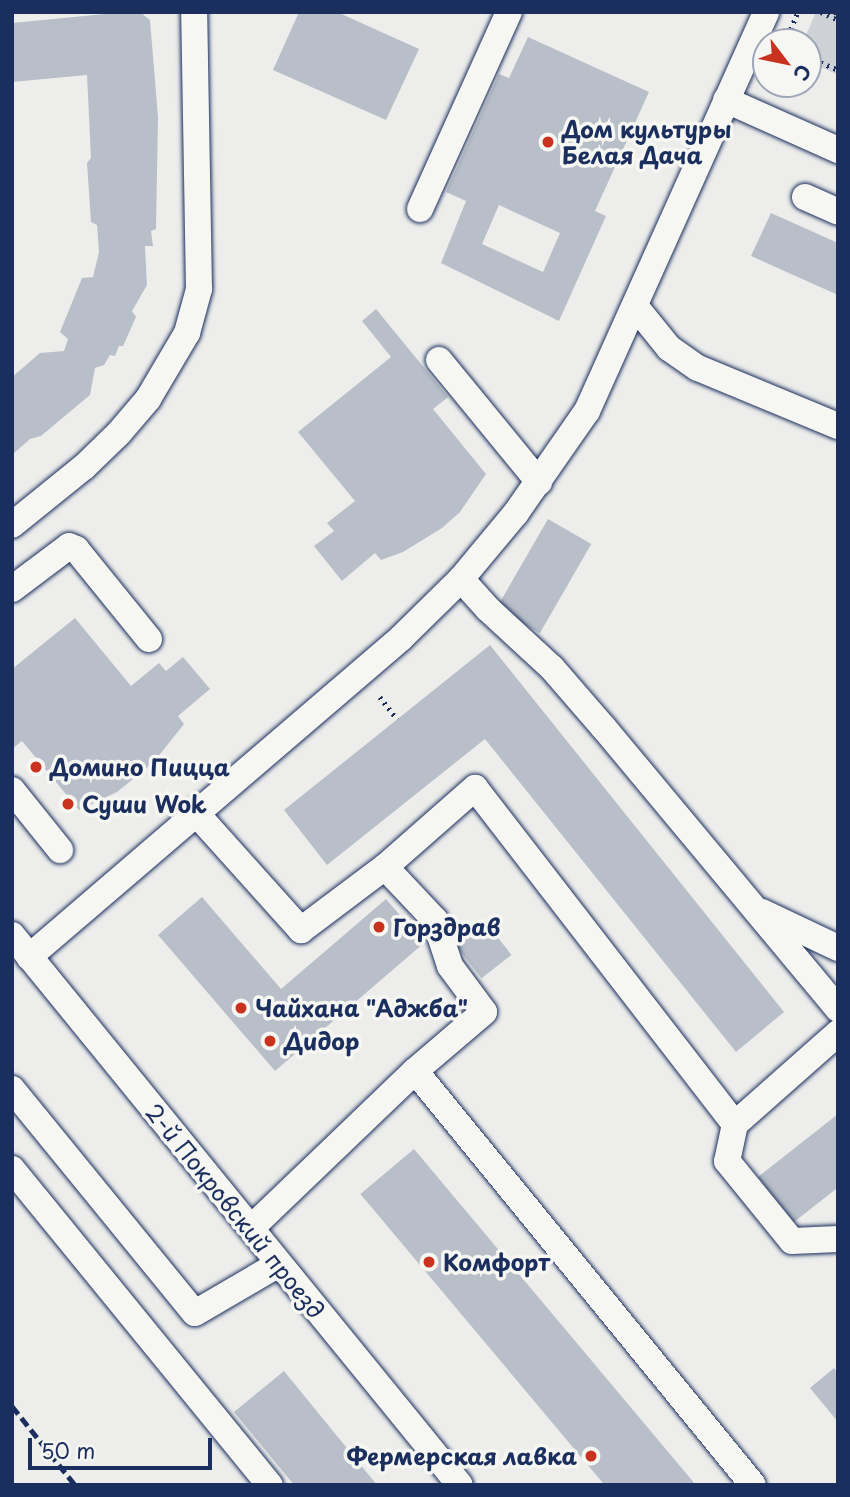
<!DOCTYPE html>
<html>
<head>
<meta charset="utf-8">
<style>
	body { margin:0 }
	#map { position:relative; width:850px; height:1497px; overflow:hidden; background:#edeeec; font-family:"Playpen Sans",sans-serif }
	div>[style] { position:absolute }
	.green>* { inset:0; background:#ced2d7 }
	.building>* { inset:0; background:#b9bfc8; transform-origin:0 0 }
	.path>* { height:4.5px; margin-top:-2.25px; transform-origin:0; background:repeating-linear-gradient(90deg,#1b2f5e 0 2px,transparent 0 7px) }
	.roads { filter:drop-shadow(0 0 2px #1b2f5e) drop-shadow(0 0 2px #1b2f5e) }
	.minor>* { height:26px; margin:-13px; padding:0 13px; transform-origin:13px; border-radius:13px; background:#f6f6f2 }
	.rail>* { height:5px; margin-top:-2.5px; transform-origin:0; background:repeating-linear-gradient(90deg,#1b2f5e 0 10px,transparent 0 15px) }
	.dots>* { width:19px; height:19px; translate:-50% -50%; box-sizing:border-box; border:4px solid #f6f6f2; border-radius:50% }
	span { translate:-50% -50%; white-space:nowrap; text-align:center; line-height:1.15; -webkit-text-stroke:7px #f6f6f2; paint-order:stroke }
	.poi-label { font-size:23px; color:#1b2f5e; font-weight:700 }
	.left { translate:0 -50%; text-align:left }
	.right { translate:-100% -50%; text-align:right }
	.street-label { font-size:23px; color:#1b2f5e }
	.frame { position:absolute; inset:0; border:14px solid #1b2f5e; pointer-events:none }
	.north { position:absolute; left:752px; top:28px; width:70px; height:70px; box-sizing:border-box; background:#f6f6f2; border:2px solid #9ea6b7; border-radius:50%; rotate:122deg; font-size:19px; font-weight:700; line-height:28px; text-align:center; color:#1b2f5e }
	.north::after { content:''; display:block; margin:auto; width:24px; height:32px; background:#c8321e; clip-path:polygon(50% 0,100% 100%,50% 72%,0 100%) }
	.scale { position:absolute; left:28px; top:1438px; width:184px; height:32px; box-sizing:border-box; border:4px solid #1b2f5e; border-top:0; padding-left:9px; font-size:21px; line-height:24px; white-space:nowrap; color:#1b2f5e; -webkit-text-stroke:5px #f6f6f2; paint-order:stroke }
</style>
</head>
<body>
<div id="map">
	<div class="green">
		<div style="clip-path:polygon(816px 12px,838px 12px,838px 75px,808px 61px,808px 42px,803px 42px)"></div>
	</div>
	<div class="building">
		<div style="clip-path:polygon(125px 12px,140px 12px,150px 20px,158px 117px,156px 229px,151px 231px,153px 246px,145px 246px,147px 285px,132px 311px,136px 317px,123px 346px,119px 346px,115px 356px,110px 355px,104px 365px,95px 368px,90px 395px,41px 436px,30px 439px,12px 455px,12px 377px,40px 353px,64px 351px,68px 339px,60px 332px,82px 278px,93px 277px,99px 252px,97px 225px,91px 222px,87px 163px,91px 158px,87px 75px,12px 82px,12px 23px)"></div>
		<div style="clip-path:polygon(299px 12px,337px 12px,419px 49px,386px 120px,273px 70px)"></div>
		<div style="clip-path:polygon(evenodd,528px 37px,649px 92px,595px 211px,606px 216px,559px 321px,441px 263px,466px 201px,446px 192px,499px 74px,509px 78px,528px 37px,499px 205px,560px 233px,543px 272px,482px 244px,499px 205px)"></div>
		<div style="clip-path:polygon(771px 213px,838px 243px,838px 295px,751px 256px)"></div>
		<div style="clip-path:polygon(376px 309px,448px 397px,433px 409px,486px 474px,460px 512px,442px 528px,403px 552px,381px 560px,375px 553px,342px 581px,314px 546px,334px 531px,327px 523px,355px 501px,298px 432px,391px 357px,362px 321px)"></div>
		<div style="left:548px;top:519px;width:50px;height:103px;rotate:30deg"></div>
		<div style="clip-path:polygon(75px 618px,131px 686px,159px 663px,166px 671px,183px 657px,210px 689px,178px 716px,184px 724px,153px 763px,117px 792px,79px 810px,22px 741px,12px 749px,12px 669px)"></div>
		<div style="clip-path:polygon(490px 645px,784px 1012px,736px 1052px,485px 739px,327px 865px,284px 810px)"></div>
		<div style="clip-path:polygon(202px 897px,281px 989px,386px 899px,424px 943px,275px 1071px,158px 935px)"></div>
		<div style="left:485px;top:921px;width:43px;height:38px;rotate:52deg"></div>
		<div style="clip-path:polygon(838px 1114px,838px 1192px,836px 1189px,794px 1222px,758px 1177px)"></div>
		<div style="left:414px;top:1149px;width:435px;height:70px;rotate:50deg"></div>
		<div style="clip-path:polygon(834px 1368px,838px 1373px,838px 1422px,810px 1388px)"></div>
		<div style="clip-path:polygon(284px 1371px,377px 1485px,294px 1485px,234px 1412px)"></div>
	</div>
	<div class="path">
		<div style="left:821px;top:12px;width:19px;rotate:25deg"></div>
		<div style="left:835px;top:12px;width:4px;rotate:34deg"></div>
		<div style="left:785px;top:42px;width:33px;rotate:-67deg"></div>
		<div style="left:808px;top:57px;width:33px;rotate:23deg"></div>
		<div style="left:380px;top:697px;width:28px;rotate:52deg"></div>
	</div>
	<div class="roads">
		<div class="minor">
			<div style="left:726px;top:100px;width:123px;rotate:24.1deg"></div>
			<div style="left:805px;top:197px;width:36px;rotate:24deg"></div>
			<div style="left:420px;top:209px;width:216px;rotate:-65.7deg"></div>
			<div style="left:635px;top:306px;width:54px;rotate:51deg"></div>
			<div style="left:669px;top:348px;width:35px;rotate:35deg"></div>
			<div style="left:698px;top:368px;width:152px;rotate:22.5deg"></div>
			<div style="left:439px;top:360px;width:158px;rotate:50.7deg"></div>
			<div style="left:12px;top:525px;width:92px;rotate:-38.9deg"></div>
			<div style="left:84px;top:467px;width:49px;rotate:-44.2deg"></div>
			<div style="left:119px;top:433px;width:45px;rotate:-49.5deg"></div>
			<div style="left:148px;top:399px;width:77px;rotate:-59.4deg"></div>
			<div style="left:187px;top:333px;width:46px;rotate:-74.7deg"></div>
			<div style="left:199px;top:289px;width:277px;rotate:-91deg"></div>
			<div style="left:461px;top:579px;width:40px;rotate:48deg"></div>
			<div style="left:488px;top:609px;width:87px;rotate:42.7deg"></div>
			<div style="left:552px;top:668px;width:79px;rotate:49.1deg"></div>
			<div style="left:604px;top:728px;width:366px;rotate:50.2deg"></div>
			<div style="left:12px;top:589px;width:71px;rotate:-37deg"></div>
			<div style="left:69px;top:546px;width:8px;rotate:23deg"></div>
			<div style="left:76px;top:549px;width:116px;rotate:51deg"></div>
			<div style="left:12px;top:790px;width:77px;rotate:51.3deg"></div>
			<div style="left:195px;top:812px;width:159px;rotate:48.1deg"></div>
			<div style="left:301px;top:930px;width:105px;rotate:-36.9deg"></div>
			<div style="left:385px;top:867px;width:73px;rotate:46.7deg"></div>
			<div style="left:435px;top:920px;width:48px;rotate:71.9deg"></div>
			<div style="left:450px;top:966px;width:57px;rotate:53.5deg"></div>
			<div style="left:484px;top:1012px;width:91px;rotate:139.5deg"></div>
			<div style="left:415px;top:1071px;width:227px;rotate:136.2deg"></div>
			<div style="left:385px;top:867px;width:120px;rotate:-41.3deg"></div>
			<div style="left:475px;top:788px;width:425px;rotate:52.3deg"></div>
			<div style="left:762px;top:912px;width:84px;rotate:25.3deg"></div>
			<div style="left:12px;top:935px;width:709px;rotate:50.84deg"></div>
			<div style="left:29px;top:957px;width:490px;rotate:-40.6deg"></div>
			<div style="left:401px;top:638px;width:84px;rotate:-44.5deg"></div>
			<div style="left:461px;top:579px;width:86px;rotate:-50.2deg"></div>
			<div style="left:516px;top:513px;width:124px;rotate:-55.2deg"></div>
			<div style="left:587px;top:411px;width:437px;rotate:-65.8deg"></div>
			<div style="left:838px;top:1033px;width:137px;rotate:138.5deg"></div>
			<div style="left:735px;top:1124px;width:38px;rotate:102deg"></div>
			<div style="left:727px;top:1161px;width:103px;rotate:50.9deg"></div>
			<div style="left:792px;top:1241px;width:46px;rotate:-2.5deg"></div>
			<div style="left:415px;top:1071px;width:534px;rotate:50.77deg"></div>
			<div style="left:12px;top:1089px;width:289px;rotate:50.8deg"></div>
			<div style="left:195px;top:1313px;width:97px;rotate:-30.3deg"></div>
			<div style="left:12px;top:1169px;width:408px;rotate:50.8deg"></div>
		</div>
	</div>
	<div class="rail">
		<div style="left:12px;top:1406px;width:101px;rotate:51.4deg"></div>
	</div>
	<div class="dots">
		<div style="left:548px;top:142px;background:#c8321e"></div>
		<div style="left:36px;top:767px;background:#c8321e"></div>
		<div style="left:68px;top:804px;background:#c8321e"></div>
		<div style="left:379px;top:927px;background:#c8321e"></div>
		<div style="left:241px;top:1008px;background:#c8321e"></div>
		<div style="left:270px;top:1041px;background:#c8321e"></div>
		<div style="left:429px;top:1262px;background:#c8321e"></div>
		<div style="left:591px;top:1456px;background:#c8321e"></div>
	</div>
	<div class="poi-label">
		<span class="left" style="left:562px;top:142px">Дом культуры<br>Белая Дача</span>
		<span class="left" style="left:50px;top:767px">Домино Пицца</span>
		<span class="left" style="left:82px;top:804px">Суши Wok</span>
		<span class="left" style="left:393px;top:927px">Горздрав</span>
		<span class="left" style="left:255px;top:1008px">Чайхана "Аджба"</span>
		<span class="left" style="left:284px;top:1041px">Дидор</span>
		<span class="left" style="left:443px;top:1262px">Комфорт</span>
		<span class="right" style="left:577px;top:1456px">Фермерская лавка</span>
	</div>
	<div class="street-label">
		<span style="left:235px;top:1211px;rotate:51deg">2-й Покровский проезд</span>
	</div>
	<div class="frame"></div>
	<div class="north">С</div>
	<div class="scale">50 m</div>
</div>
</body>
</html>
